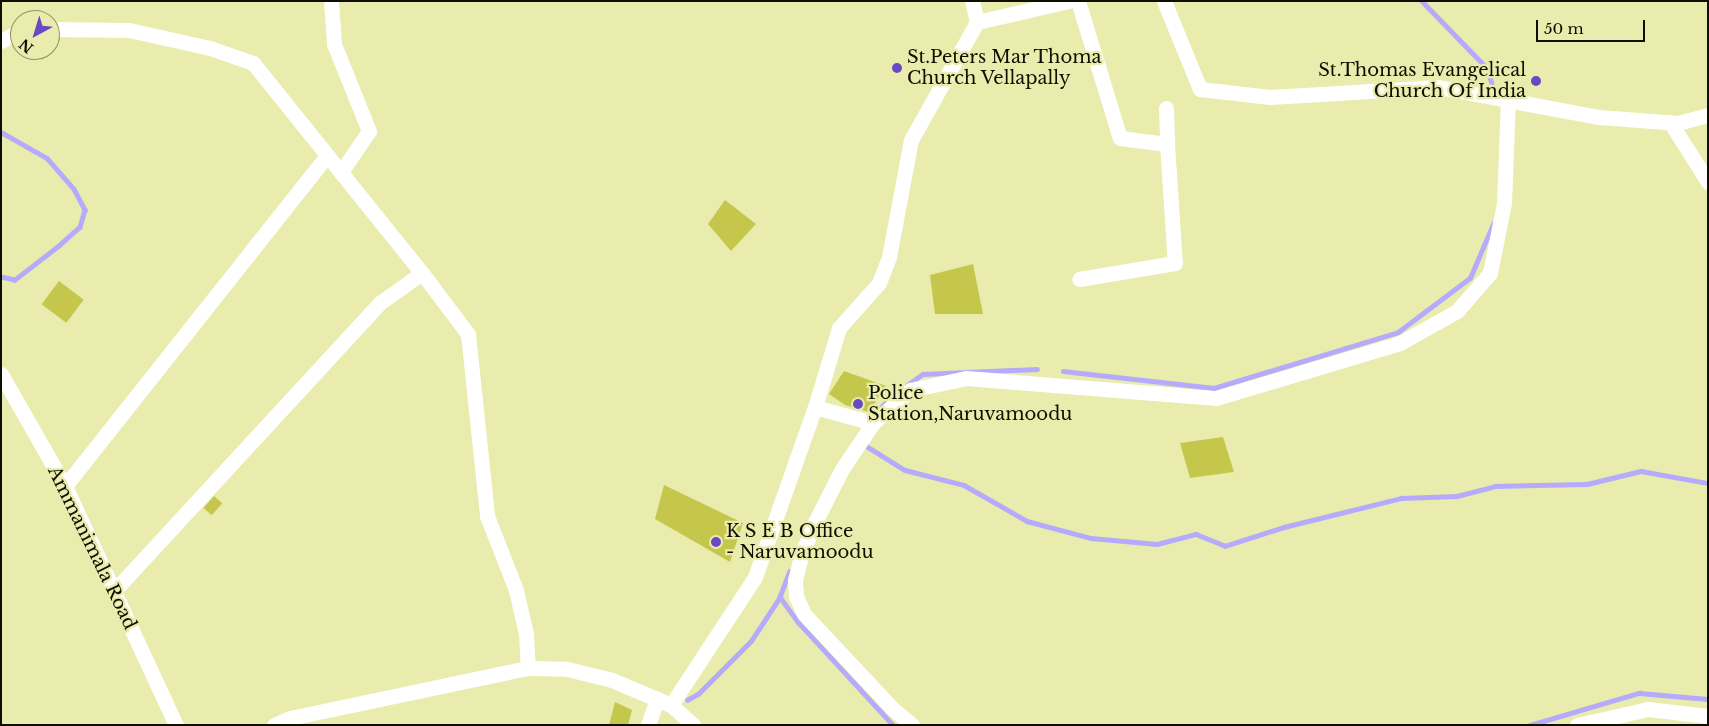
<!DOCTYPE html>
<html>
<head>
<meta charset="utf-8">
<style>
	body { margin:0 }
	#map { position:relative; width:1709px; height:726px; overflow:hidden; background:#e9ecad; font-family:"Libre Baskerville",serif }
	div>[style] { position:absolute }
	.stream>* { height:4.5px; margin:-2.25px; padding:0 2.25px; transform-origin:2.25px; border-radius:2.25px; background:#b6aafc }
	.building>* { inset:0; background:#c5c74c; transform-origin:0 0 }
	.minor>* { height:15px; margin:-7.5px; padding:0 7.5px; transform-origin:7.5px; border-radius:7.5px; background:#fff }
	.dots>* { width:14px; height:14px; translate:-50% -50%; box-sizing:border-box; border:2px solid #e9ecad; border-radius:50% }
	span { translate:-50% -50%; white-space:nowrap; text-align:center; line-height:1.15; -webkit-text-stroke:4.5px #e9ecad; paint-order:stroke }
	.poi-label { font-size:18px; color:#0f0f00 }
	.left { translate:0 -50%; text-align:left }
	.right { translate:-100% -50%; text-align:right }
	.street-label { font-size:18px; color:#0f0f00 }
	.frame { position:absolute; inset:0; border:2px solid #0f0f00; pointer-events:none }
	.north { position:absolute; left:10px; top:10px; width:50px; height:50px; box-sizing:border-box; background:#e9ecad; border:1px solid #929468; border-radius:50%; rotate:219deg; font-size:14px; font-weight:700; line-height:20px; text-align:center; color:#0f0f00 }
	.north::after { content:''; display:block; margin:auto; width:18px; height:22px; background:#694ac3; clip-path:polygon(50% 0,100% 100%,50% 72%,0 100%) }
	.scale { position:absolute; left:1536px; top:20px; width:109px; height:22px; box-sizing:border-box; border:2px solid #0f0f00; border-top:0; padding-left:6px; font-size:15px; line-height:18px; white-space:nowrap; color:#0f0f00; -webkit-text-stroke:4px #e9ecad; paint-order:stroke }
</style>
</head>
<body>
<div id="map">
	<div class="stream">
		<div style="left:1422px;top:1px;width:93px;rotate:45.9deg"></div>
		<div style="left:1487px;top:68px;width:16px;rotate:72deg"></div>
		<div style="left:1px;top:132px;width:53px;rotate:29.5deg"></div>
		<div style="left:47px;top:158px;width:41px;rotate:48.9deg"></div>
		<div style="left:74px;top:189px;width:24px;rotate:62deg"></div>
		<div style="left:85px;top:210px;width:18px;rotate:106deg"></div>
		<div style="left:80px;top:227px;width:28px;rotate:138deg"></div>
		<div style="left:59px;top:246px;width:56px;rotate:142.3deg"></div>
		<div style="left:15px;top:280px;width:14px;rotate:-168deg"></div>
		<div style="left:1063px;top:371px;width:152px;rotate:6.4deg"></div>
		<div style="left:1214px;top:388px;width:192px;rotate:-16.9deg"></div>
		<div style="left:1398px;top:332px;width:90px;rotate:-36.9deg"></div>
		<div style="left:1470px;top:278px;width:59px;rotate:-66.9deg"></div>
		<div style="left:907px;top:385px;width:19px;rotate:-35deg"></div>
		<div style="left:923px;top:374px;width:114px;rotate:-2.5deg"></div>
		<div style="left:881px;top:407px;width:27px;rotate:-42deg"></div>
		<div style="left:863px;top:444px;width:49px;rotate:31.8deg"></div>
		<div style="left:905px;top:470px;width:61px;rotate:14.3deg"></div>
		<div style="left:964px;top:485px;width:73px;rotate:29.7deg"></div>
		<div style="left:1027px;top:521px;width:66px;rotate:14.9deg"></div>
		<div style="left:1091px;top:538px;width:66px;rotate:5.2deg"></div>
		<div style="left:1157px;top:544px;width:40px;rotate:-14.4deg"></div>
		<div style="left:1196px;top:534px;width:31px;rotate:22deg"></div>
		<div style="left:1225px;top:546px;width:62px;rotate:-17.9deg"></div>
		<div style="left:1284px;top:527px;width:121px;rotate:-13.9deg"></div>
		<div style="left:1401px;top:498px;width:56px;rotate:-2deg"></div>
		<div style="left:1457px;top:496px;width:40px;rotate:-14.4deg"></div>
		<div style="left:1496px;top:486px;width:91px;rotate:-1.3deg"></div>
		<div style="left:1587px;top:484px;width:56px;rotate:-13.5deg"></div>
		<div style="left:1641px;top:471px;width:68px;rotate:10.2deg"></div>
		<div style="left:790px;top:571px;width:28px;rotate:111deg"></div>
		<div style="left:780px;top:597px;width:32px;rotate:54deg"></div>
		<div style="left:799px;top:623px;width:139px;rotate:47.3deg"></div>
		<div style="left:687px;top:700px;width:13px;rotate:-29deg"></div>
		<div style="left:698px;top:694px;width:75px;rotate:-45deg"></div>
		<div style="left:751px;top:641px;width:53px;rotate:-56.6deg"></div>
		<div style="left:1530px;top:725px;width:114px;rotate:-16.4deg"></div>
		<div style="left:1639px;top:693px;width:69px;rotate:5deg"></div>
	</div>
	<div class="building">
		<div style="clip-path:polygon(725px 200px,756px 224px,731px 251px,708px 224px)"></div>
		<div style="clip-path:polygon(973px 264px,983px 314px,935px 314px,930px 275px)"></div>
		<div style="left:59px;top:281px;width:31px;height:29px;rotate:37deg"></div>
		<div style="clip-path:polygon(844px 371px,886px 386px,869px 412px,845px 405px,829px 394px)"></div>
		<div style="clip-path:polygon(1223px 437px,1234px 472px,1190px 478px,1180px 443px)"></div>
		<div style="clip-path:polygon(664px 485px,743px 523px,730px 562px,655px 519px)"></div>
		<div style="left:214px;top:496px;width:11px;height:16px;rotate:41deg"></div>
		<div style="clip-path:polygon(615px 702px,632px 710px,628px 725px,609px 725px)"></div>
	</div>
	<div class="minor">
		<div style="left:331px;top:1px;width:43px;rotate:86deg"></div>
		<div style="left:334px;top:44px;width:94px;rotate:68.1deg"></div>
		<div style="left:369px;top:131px;width:50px;rotate:124.3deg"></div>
		<div style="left:1078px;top:1px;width:143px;rotate:73deg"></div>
		<div style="left:1120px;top:138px;width:47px;rotate:7.3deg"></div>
		<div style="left:1167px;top:144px;width:119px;rotate:86.2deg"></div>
		<div style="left:1175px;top:263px;width:97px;rotate:170.5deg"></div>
		<div style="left:1164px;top:1px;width:95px;rotate:67.8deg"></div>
		<div style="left:1200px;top:89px;width:70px;rotate:6.5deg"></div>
		<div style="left:1270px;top:97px;width:168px;rotate:-3.4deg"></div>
		<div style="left:1438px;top:87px;width:164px;rotate:10.6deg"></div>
		<div style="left:1599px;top:117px;width:79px;rotate:4.3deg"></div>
		<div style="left:1678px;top:123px;width:31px;rotate:-15deg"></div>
		<div style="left:977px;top:22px;width:94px;rotate:-12.9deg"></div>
		<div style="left:50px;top:29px;width:79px;rotate:0.7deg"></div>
		<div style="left:129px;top:30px;width:83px;rotate:12.5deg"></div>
		<div style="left:210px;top:48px;width:46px;rotate:19.2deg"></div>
		<div style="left:253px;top:63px;width:270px;rotate:51.2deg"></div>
		<div style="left:1px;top:41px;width:21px;rotate:-28deg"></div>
		<div style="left:1166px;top:108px;width:36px;rotate:88deg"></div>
		<div style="left:1670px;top:122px;width:71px;rotate:57.7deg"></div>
		<div style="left:1px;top:374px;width:129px;rotate:60.3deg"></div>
		<div style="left:65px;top:486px;width:264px;rotate:65.1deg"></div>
		<div style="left:815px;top:407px;width:60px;rotate:15.4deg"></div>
		<div style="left:873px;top:423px;width:50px;rotate:-41.7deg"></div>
		<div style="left:910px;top:390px;width:57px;rotate:-12.1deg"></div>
		<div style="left:966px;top:378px;width:251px;rotate:4.6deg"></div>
		<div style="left:1216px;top:398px;width:192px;rotate:-16.6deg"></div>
		<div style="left:1400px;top:343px;width:65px;rotate:-29.3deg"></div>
		<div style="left:1457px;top:311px;width:50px;rotate:-49deg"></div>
		<div style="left:1490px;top:273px;width:71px;rotate:-78.7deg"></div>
		<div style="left:1504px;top:203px;width:103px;rotate:-87.8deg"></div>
		<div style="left:873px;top:423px;width:55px;rotate:124deg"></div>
		<div style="left:842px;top:469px;width:59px;rotate:117deg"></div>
		<div style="left:815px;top:522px;width:33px;rotate:113deg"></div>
		<div style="left:802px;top:552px;width:30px;rotate:104deg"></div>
		<div style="left:795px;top:581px;width:15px;rotate:86deg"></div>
		<div style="left:796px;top:596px;width:20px;rotate:66deg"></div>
		<div style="left:804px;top:614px;width:130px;rotate:46.9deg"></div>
		<div style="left:893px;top:709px;width:25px;rotate:40deg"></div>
		<div style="left:65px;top:486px;width:421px;rotate:-51.6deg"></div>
		<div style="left:114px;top:591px;width:393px;rotate:-47.3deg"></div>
		<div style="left:381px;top:302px;width:50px;rotate:-35.3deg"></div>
		<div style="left:422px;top:273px;width:76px;rotate:53deg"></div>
		<div style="left:468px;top:334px;width:183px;rotate:84deg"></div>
		<div style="left:487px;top:516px;width:79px;rotate:68.6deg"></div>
		<div style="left:516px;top:590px;width:45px;rotate:77.2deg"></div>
		<div style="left:526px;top:634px;width:34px;rotate:87deg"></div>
		<div style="left:671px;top:705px;width:153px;rotate:-56.7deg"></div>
		<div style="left:755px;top:577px;width:180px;rotate:-70.6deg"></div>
		<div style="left:815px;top:407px;width:83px;rotate:-73.1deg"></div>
		<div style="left:839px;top:328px;width:60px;rotate:-48.4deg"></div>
		<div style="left:879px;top:283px;width:28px;rotate:-69deg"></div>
		<div style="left:889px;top:257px;width:119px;rotate:-79.4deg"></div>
		<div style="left:911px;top:140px;width:135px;rotate:-60.8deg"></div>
		<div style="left:977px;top:22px;width:22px;rotate:-103deg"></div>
		<div style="left:274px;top:725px;width:17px;rotate:-24deg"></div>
		<div style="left:290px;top:718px;width:243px;rotate:-11.9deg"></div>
		<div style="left:528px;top:668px;width:39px;rotate:1deg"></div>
		<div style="left:567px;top:669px;width:46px;rotate:13.7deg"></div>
		<div style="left:612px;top:680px;width:64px;rotate:23deg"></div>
		<div style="left:671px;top:705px;width:30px;rotate:42deg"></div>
		<div style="left:648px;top:725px;width:28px;rotate:-71deg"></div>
		<div style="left:1577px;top:725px;width:73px;rotate:-12.7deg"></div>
		<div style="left:1648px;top:709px;width:60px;rotate:6.7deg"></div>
	</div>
	<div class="dots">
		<div style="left:897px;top:68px;background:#694ac3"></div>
		<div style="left:1536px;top:81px;background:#694ac3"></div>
		<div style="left:858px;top:404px;background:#694ac3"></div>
		<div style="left:716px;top:542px;background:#694ac3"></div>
	</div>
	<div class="poi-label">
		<span class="left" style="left:907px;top:68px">St.Peters Mar Thoma<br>Church Vellapally</span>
		<span class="right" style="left:1526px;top:81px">St.Thomas Evangelical<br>Church Of India</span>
		<span class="left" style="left:868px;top:404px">Police<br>Station,Naruvamoodu</span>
		<span class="left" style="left:726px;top:542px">K S E B Office<br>- Naruvamoodu</span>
	</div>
	<div class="street-label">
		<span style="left:92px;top:548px;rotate:64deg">Ammanimala Road</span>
	</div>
	<div class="frame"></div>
	<div class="north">N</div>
	<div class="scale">50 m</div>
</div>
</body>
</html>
